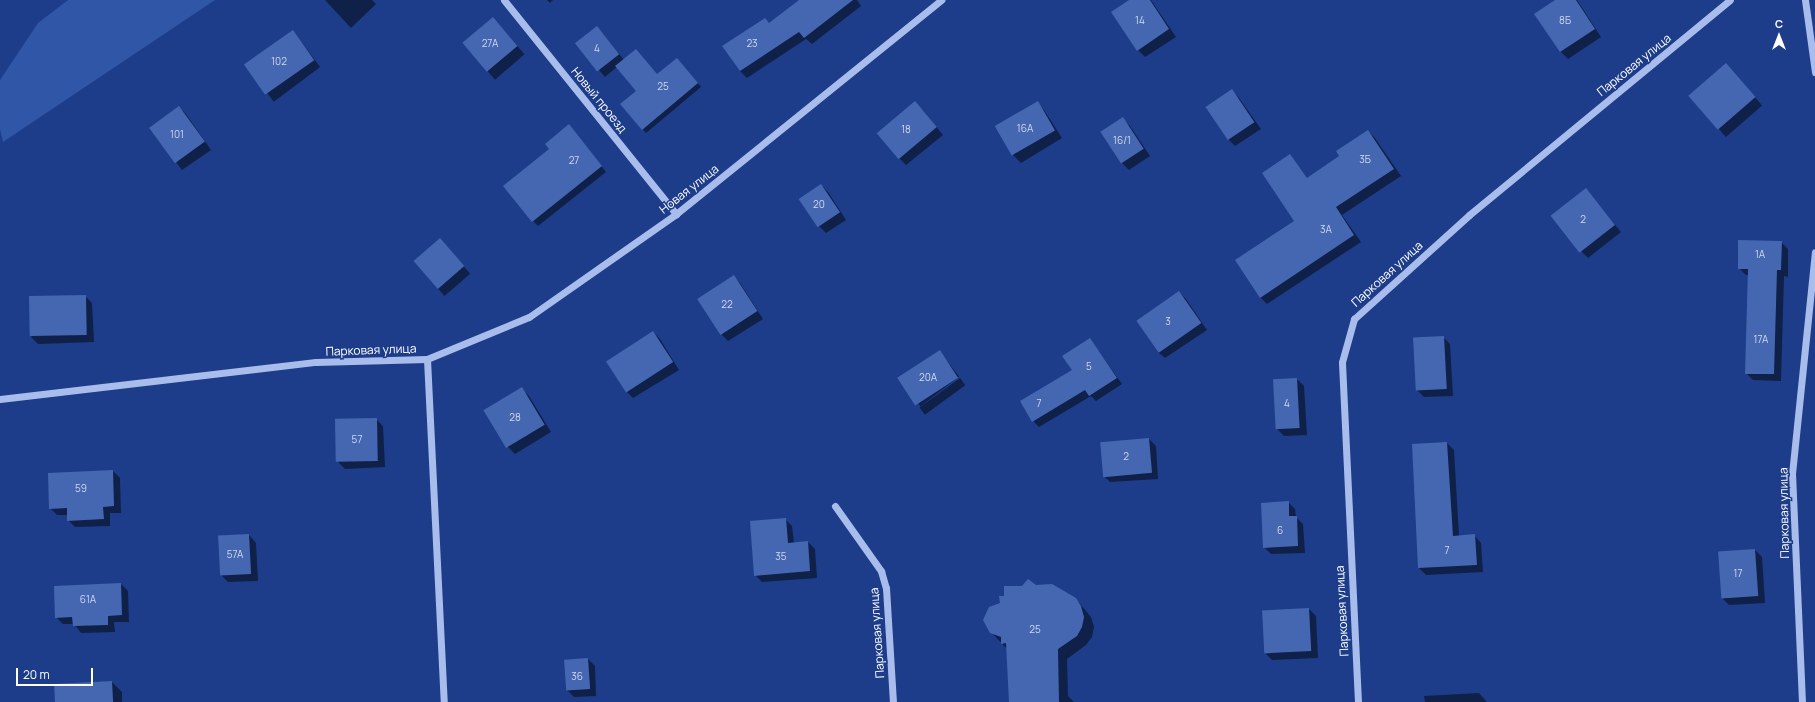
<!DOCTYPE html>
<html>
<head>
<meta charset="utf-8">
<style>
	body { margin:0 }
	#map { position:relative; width:1815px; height:702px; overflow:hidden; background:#1d3d8a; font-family:Manrope,sans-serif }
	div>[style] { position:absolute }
	.green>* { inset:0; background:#3056a7 }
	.shadow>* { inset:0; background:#0007; transform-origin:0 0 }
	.building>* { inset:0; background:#4567b2; transform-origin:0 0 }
	.minor>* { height:7px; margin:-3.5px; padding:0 3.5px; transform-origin:3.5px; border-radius:3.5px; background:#a8bdec }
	span { translate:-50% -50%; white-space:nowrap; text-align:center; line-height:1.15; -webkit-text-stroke:3px #1d3d8a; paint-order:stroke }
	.number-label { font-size:10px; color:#d0d9ec }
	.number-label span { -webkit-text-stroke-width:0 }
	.street-label { font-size:12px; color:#fff }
	.north { position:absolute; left:1759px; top:16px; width:40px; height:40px; -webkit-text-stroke:3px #1d3d8a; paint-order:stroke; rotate:0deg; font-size:11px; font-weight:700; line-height:16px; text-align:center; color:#fff }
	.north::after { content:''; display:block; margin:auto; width:14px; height:18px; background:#fff; clip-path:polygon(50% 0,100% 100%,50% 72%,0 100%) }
	.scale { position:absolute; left:16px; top:668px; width:77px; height:18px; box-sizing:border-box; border:2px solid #fff; border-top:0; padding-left:5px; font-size:12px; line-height:14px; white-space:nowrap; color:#fff; -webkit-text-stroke:3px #1d3d8a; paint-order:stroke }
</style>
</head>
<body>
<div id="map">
	<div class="green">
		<div style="clip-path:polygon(68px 0,215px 0,3px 142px,0 129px,0 80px,38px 23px)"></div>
	</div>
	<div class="shadow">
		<div style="clip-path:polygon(325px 0,372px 0,376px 4px,351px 28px)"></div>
		<div style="clip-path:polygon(547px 0,553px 0,550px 3px)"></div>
		<div style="clip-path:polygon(800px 0,857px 0,861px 6px,812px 44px,806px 39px,747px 78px,740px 71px,724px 46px,770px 24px)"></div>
		<div style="clip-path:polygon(1131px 0,1151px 0,1176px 37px,1145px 57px,1138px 50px,1112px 13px)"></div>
		<div style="clip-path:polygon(1557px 0,1577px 0,1601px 37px,1568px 59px,1561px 52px,1536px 14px)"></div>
		<div style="left:493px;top:18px;width:48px;height:39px;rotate:49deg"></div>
		<div style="left:293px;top:31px;width:45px;height:58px;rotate:53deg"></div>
		<div style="clip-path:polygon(603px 34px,624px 60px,657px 75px,680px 62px,701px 87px,646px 133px,622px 105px,638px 91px,617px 67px,605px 77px,599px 70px)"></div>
		<div style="left:1726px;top:64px;width:55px;height:48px;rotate:49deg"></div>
		<div style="clip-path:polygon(1232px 91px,1239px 98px,1261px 129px,1235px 146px,1228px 139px,1207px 108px)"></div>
		<div style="clip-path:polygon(1038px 103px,1044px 110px,1062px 138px,1021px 163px,1014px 156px,996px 127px)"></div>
		<div style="clip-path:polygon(179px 107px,186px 114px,211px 150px,182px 170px,150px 127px)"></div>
		<div style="clip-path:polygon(922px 109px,943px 135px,906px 165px,899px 158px)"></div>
		<div style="clip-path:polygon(1123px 119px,1130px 126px,1150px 156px,1129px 170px,1122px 163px,1102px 133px)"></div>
		<div style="clip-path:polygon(574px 131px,606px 172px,538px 226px,533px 221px,550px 149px)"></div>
		<div style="clip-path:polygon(1368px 131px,1375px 138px,1401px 176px,1342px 215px,1361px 242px,1267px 304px,1260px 297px,1295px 221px,1290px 156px,1308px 179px,1340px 157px)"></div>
		<div style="clip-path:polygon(821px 185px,828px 192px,846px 220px,826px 233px,819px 226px)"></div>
		<div style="clip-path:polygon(1586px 190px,1621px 232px,1588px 258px,1581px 251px)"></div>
		<div style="left:440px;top:239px;width:46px;height:34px;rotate:49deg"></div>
		<div style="clip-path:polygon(1781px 242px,1788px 249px,1788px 277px,1784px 276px,1781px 381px,1753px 380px,1746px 373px,1749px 275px,1746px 275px,1739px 268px)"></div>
		<div style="clip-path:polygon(733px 276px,740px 283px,763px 319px,728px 341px,721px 334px)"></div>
		<div style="clip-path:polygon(1179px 292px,1186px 299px,1207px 330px,1165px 358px,1158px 352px)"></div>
		<div style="clip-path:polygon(85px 296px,92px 303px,94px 342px,38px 344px,31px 337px)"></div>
		<div style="clip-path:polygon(653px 332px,660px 339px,679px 370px,633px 398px,626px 391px)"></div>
		<div style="clip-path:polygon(1443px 337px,1450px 344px,1453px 396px,1424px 397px,1417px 390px)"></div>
		<div style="clip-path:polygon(1090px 339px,1122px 384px,1096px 401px,1091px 396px,1039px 427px,1033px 421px,1073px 370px)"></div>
		<div style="left:940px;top:352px;width:31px;height:49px;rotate:52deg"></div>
		<div style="left:960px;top:378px;width:9px;height:50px;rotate:54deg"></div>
		<div style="clip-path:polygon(1297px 379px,1304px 386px,1307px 435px,1284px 436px,1277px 429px)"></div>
		<div style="clip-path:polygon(522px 389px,529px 396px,551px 432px,515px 454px,508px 447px)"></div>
		<div style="clip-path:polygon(376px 419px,383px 426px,385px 467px,345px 469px,338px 462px)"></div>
		<div style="clip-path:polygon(1149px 439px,1156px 446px,1158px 479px,1110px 482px,1103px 475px)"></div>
		<div style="clip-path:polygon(1447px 443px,1454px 450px,1459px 536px,1474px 535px,1481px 543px,1483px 572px,1426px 575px,1419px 568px,1413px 445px)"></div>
		<div style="clip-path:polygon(113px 471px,120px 478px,121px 513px,110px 513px,110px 526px,75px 527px,68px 520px,68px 515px,57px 515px,50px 508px)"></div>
		<div style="clip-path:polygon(1288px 502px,1295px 509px,1296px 517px,1303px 524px,1305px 553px,1271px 554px,1264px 547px)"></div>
		<div style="clip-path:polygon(785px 519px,792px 526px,794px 543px,808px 542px,815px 549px,817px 578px,762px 582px,755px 575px)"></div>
		<div style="clip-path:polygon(249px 535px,256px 543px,258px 581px,228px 582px,221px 575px)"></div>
		<div style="clip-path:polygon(1755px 550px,1762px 557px,1765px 603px,1729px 605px,1722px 598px)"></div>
		<div style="clip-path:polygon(121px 584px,128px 591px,129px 622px,114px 622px,115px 632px,81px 633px,74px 624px,63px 624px,56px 617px)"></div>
		<div style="clip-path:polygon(1036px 586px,1075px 598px,1091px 617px,1094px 627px,1092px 637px,1086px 645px,1067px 659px,1068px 696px,1074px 702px,1010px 702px,1007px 649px,991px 632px)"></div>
		<div style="clip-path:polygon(1309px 609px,1316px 616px,1318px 658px,1272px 660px,1265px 653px)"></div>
		<div style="clip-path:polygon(588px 659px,595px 666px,596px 696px,574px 697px,567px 690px)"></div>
		<div style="clip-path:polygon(112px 682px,122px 692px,122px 702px,56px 702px)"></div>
		<div style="clip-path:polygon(1479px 693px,1487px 702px,1425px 702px,1424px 696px)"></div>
	</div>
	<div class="building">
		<div style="clip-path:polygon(799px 0,853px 0,804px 38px,799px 32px,740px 71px,722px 46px,765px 18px,769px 23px)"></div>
		<div style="clip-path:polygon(1129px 0,1150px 0,1169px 29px,1137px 51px,1111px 12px)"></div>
		<div style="clip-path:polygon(1555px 0,1576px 0,1595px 29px,1560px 52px,1534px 14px)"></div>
		<div style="left:493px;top:17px;width:38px;height:40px;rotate:50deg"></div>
		<div style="left:597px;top:26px;width:36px;height:28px;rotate:52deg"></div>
		<div style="left:293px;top:30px;width:37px;height:60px;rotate:55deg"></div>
		<div style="clip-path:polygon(636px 49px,657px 74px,677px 58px,698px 83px,642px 130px,620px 104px,636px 91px,615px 66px)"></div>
		<div style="left:1726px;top:63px;width:45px;height:50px;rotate:49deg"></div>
		<div style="left:1232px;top:89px;width:40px;height:32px;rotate:56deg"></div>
		<div style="left:915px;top:101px;width:34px;height:50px;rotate:50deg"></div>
		<div style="left:1038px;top:101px;width:34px;height:50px;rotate:60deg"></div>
		<div style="left:179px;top:106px;width:44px;height:37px;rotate:54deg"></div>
		<div style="left:1123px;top:117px;width:38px;height:27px;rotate:57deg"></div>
		<div style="clip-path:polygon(569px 124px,602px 166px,532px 222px,503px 186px,549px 149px,545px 144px)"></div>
		<div style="clip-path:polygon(1368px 130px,1394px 169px,1336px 207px,1354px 235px,1260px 298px,1235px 260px,1294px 221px,1262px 173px,1290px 154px,1307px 178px,1339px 156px,1336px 151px)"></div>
		<div style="left:821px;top:184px;width:34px;height:27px;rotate:56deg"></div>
		<div style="left:1586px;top:188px;width:47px;height:45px;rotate:52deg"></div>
		<div style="left:440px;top:238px;width:37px;height:35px;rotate:49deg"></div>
		<div style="clip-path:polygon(1738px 240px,1782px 241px,1781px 270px,1777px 270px,1774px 374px,1745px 374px,1748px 269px,1738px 269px)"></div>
		<div style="left:734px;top:275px;width:43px;height:44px;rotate:57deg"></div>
		<div style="left:1179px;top:291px;width:39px;height:52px;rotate:55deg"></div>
		<div style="left:86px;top:295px;width:40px;height:57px;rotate:89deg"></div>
		<div style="left:653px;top:331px;width:37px;height:56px;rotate:57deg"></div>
		<div style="left:1444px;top:336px;width:53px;height:31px;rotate:87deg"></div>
		<div style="clip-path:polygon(1090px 338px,1117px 378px,1089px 396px,1085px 390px,1032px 422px,1020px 401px,1072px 370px,1062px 356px)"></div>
		<div style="left:940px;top:350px;width:33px;height:51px;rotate:57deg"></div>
		<div style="left:1297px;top:378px;width:50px;height:24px;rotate:87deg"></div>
		<div style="left:522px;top:387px;width:44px;height:45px;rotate:59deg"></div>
		<div style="left:377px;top:418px;width:43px;height:42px;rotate:89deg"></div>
		<div style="left:1149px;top:438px;width:35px;height:49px;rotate:85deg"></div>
		<div style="clip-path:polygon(1447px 442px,1453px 536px,1475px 534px,1477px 565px,1418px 568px,1412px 444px)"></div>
		<div style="clip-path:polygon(113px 470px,114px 506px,103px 507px,104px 519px,67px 521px,67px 508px,49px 509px,48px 473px)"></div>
		<div style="clip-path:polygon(1289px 501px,1289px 516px,1297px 516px,1298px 546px,1263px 548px,1261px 503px)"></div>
		<div style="clip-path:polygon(786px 518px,788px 543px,808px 541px,810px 571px,754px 576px,750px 521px)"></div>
		<div style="left:249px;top:534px;width:40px;height:31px;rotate:87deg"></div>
		<div style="left:1755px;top:549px;width:47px;height:37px;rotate:86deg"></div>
		<div style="clip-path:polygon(1028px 579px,1036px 585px,1052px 584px,1076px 598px,1081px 606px,1084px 617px,1082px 627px,1077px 636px,1058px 649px,1059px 702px,1009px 702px,1006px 643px,1001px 644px,1001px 637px,990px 633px,983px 620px,989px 607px,1000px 603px,999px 596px,1004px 596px,1004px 586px,1022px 586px)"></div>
		<div style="clip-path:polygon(121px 583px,122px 615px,108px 616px,108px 625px,73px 626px,72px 617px,55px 618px,54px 586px)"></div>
		<div style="left:1309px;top:608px;width:43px;height:47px;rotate:87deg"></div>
		<div style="left:588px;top:658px;width:31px;height:24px;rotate:86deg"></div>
		<div style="left:112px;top:681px;width:21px;height:58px;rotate:87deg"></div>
	</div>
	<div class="minor">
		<div style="left:504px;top:0;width:275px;rotate:51.2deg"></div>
		<div style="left:1805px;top:0;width:73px;rotate:82.1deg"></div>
		<div style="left:427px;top:359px;width:343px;rotate:87.2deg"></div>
		<div style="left:0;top:399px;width:318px;rotate:-6.7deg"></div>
		<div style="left:316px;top:362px;width:111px;rotate:-1.5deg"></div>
		<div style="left:427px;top:359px;width:110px;rotate:-22.4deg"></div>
		<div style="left:529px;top:317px;width:179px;rotate:-35deg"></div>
		<div style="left:676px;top:214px;width:341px;rotate:-38.9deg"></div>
		<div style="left:835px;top:506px;width:80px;rotate:54.7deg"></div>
		<div style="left:881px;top:571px;width:18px;rotate:74deg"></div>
		<div style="left:886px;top:588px;width:114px;rotate:86.5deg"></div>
		<div style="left:1358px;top:702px;width:340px;rotate:-92.7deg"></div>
		<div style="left:1342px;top:362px;width:45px;rotate:-74.4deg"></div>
		<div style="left:1354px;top:319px;width:155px;rotate:-42.1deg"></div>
		<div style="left:1469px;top:215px;width:338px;rotate:-39.5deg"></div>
		<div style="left:1802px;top:702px;width:228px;rotate:-92.5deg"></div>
		<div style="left:1792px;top:474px;width:223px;rotate:-84.1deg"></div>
	</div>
	<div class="number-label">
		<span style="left:1140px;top:21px">14</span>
		<span style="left:1565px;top:21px">8Б</span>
		<span style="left:490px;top:44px">27А</span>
		<span style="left:752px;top:44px">23</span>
		<span style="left:597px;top:49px">4</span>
		<span style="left:279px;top:62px">102</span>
		<span style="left:663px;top:87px">25</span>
		<span style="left:1025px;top:129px">16А</span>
		<span style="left:906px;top:130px">18</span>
		<span style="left:177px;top:135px">101</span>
		<span style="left:1122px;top:141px">16/1</span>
		<span style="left:1365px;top:160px">3Б</span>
		<span style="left:574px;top:161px">27</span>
		<span style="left:819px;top:205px">20</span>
		<span style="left:1583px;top:220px">2</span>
		<span style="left:1326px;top:230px">3А</span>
		<span style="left:1760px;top:255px">1А</span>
		<span style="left:727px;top:305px">22</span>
		<span style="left:1168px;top:322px">3</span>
		<span style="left:1761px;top:340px">17А</span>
		<span style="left:1089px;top:367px">5</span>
		<span style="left:928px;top:378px">20А</span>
		<span style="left:1039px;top:404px">7</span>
		<span style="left:1287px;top:404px">4</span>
		<span style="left:515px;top:418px">28</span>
		<span style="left:357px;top:440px">57</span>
		<span style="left:1126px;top:457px">2</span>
		<span style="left:81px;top:489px">59</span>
		<span style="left:1280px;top:531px">6</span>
		<span style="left:1447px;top:551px">7</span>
		<span style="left:235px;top:555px">57А</span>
		<span style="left:781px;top:557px">35</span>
		<span style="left:1738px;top:574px">17</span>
		<span style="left:88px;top:600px">61А</span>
		<span style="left:1035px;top:630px">25</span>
		<span style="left:577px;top:677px">36</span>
	</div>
	<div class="street-label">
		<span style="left:1634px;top:65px;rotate:-39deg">Парковая улица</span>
		<span style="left:599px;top:100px;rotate:51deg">Новый проезд</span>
		<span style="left:689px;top:189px;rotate:-38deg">Новая улица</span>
		<span style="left:1387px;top:274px;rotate:-42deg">Парковая улица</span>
		<span style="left:371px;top:350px;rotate:-2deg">Парковая улица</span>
		<span style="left:1784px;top:513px;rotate:-91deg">Парковая улица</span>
		<span style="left:1342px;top:611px;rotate:-93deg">Парковая улица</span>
		<span style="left:877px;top:633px;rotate:-94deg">Парковая улица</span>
	</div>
	<div class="north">С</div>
	<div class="scale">20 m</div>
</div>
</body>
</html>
